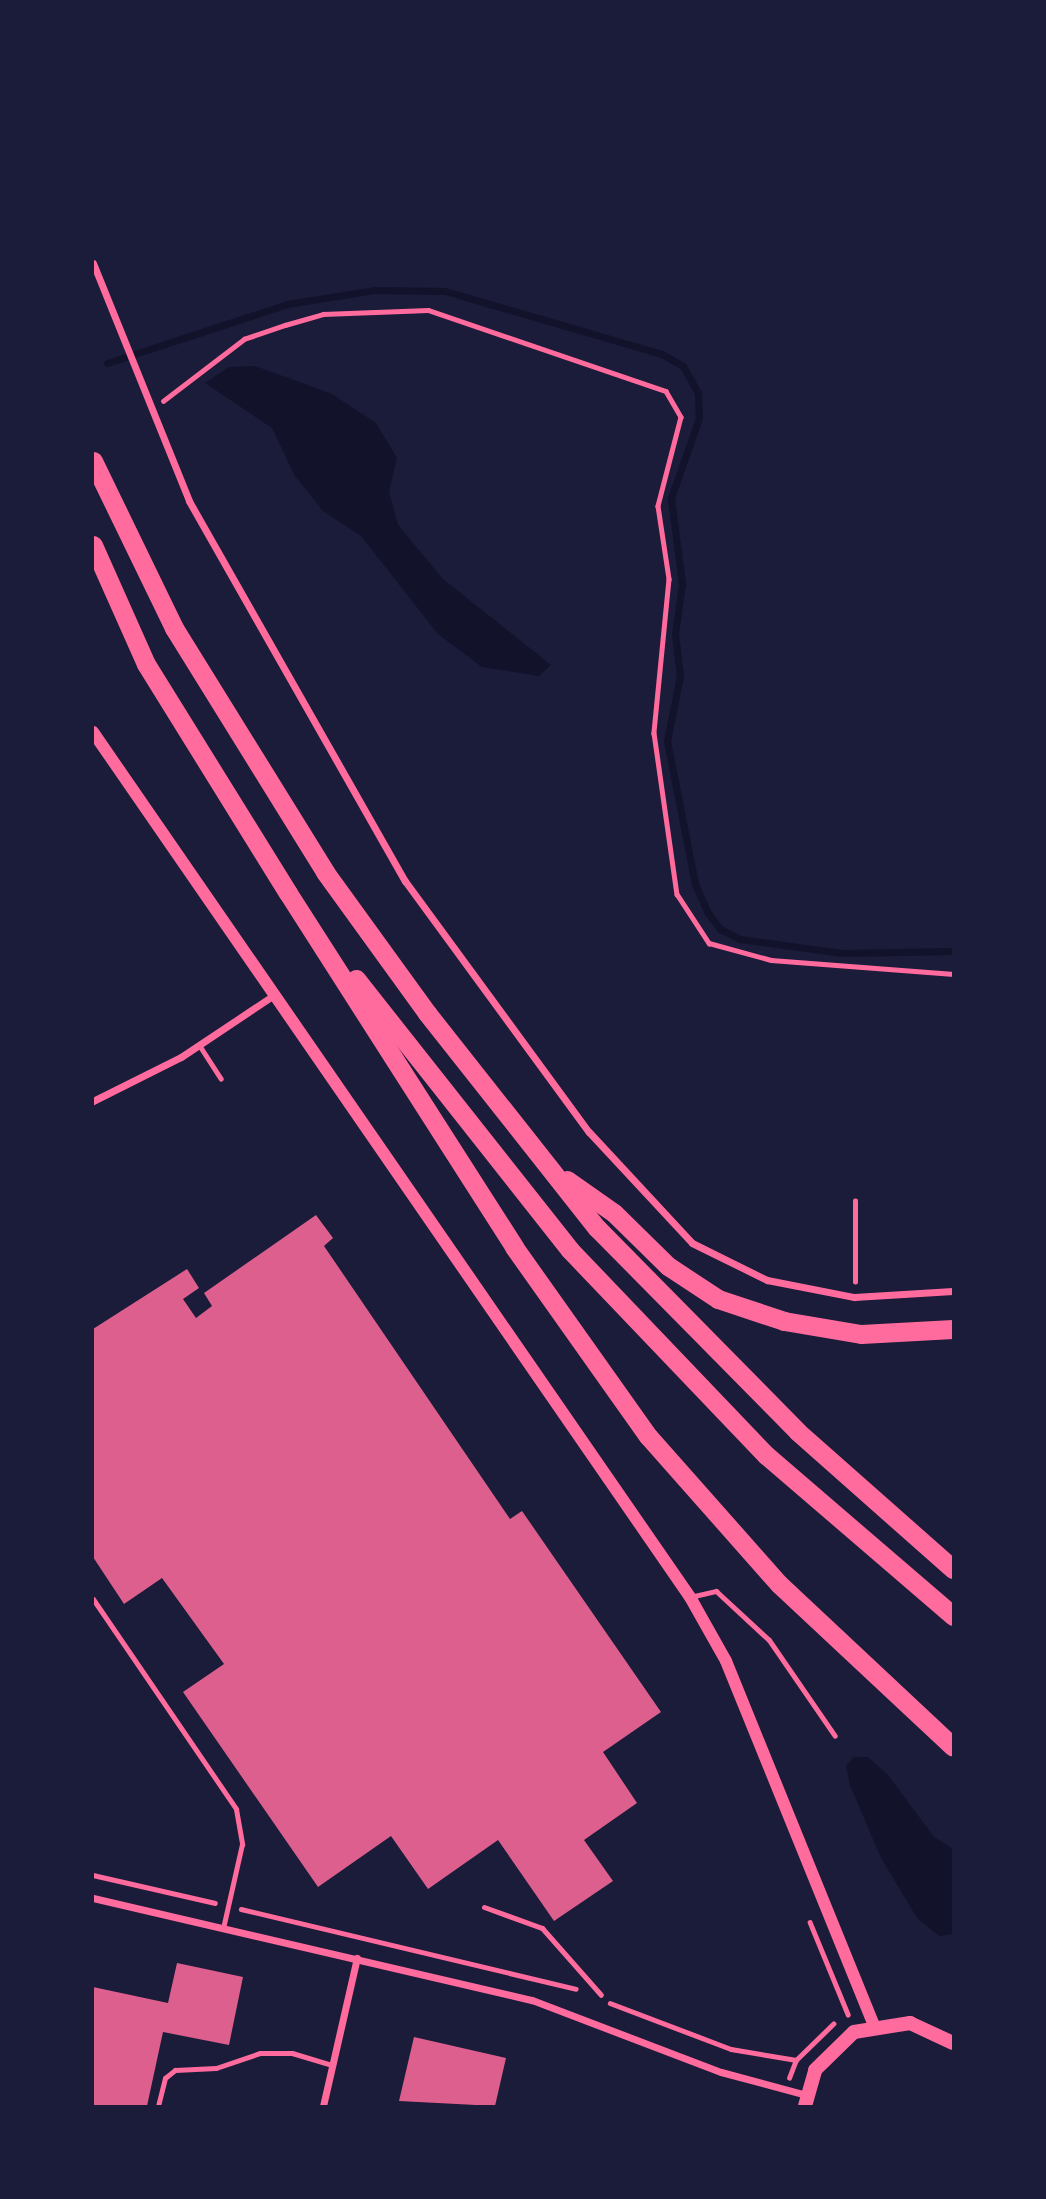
<!DOCTYPE html>
<html>
<head>
<meta charset="utf-8">
<style>
	body { margin:0 }
	#map { position:relative; width:1046px; height:2199px; overflow:hidden; background:#1b1b3a; font-family:"Sofia Sans Condensed",sans-serif }
	div>[style] { position:absolute }
	.water>* { inset:0; background:#12122b }
	.stream>* { height:7px; margin:-3.5px; padding:0 3.5px; transform-origin:3.5px; border-radius:3.5px; background:#12122b }
	.building>* { inset:0; background:#dd5f8e }
	.path>* { height:4.5px; margin:-2.25px; padding:0 2.25px; transform-origin:2.25px; border-radius:2.25px; background:#ff6b9d }
	.service>* { height:5px; margin:-2.5px; padding:0 2.5px; transform-origin:2.5px; border-radius:2.5px; background:#ff6b9d }
	.minor>* { height:7px; margin:-3.5px; padding:0 3.5px; transform-origin:3.5px; border-radius:3.5px; background:#ff6b9d }
	.tertiary>* { height:12px; margin:-6px; padding:0 6px; transform-origin:6px; border-radius:6px; background:#ff6b9d }
	.secondary>* { height:14px; margin:-7px; padding:0 7px; transform-origin:7px; border-radius:7px; background:#ff6b9d }
	.trunk>* { height:19px; margin:-9.5px; padding:0 9.5px; transform-origin:9.5px; border-radius:9.5px; background:#ff6b9d }
	span { translate:-50% -50%; white-space:nowrap; text-align:center; line-height:1.15; -webkit-text-stroke:6px #1b1b3a; paint-order:stroke }
	.frame { position:absolute; inset:0; border:94px solid #1b1b3a; pointer-events:none }
</style>
</head>
<body>
<div id="map">
	<div class="water">
		<div style="clip-path:polygon(255px 366px,332px 394px,376px 423px,397px 458px,389px 491px,398px 525px,443px 579px,551px 665px,539px 676px,482px 667px,438px 634px,361px 536px,323px 511px,295px 476px,272px 428px,205px 383px,229px 367px)"></div>
		<div style="clip-path:polygon(854px 1757px,868px 1757px,888px 1775px,934px 1837px,953px 1849px,953px 1934px,939px 1936px,917px 1918px,881px 1858px,850px 1785px,846px 1766px)"></div>
	</div>
	<div class="stream">
		<div style="left:107px;top:363px;width:189px;rotate:-18.1deg"></div>
		<div style="left:287px;top:304px;width:88px;rotate:-9.1deg"></div>
		<div style="left:374px;top:290px;width:71px;rotate:0.8deg"></div>
		<div style="left:445px;top:291px;width:226px;rotate:16.2deg"></div>
		<div style="left:662px;top:354px;width:24px;rotate:30deg"></div>
		<div style="left:683px;top:366px;width:31px;rotate:61deg"></div>
		<div style="left:698px;top:393px;width:25px;rotate:88deg"></div>
		<div style="left:699px;top:418px;width:85px;rotate:109.3deg"></div>
		<div style="left:671px;top:498px;width:87px;rotate:82.7deg"></div>
		<div style="left:682px;top:584px;width:50px;rotate:98deg"></div>
		<div style="left:675px;top:634px;width:42px;rotate:83.2deg"></div>
		<div style="left:680px;top:676px;width:66px;rotate:101.3deg"></div>
		<div style="left:667px;top:741px;width:146px;rotate:78.9deg"></div>
		<div style="left:695px;top:884px;width:32px;rotate:66deg"></div>
		<div style="left:708px;top:913px;width:20px;rotate:53deg"></div>
		<div style="left:720px;top:929px;width:22px;rotate:27deg"></div>
		<div style="left:740px;top:939px;width:103px;rotate:7.8deg"></div>
		<div style="left:842px;top:953px;width:111px;rotate:-1deg"></div>
	</div>
	<div class="building">
		<div style="clip-path:polygon(316px 1215px,333px 1238px,324px 1246px,510px 1519px,522px 1511px,661px 1712px,603px 1752px,637px 1803px,584px 1840px,613px 1881px,554px 1921px,498px 1840px,428px 1889px,391px 1836px,318px 1887px,183px 1692px,224px 1664px,162px 1578px,124px 1604px,93px 1557px,93px 1329px,187px 1269px,199px 1288px,183px 1299px,196px 1318px,212px 1306px,204px 1293px)"></div>
		<div style="clip-path:polygon(177px 1963px,243px 1977px,229px 2045px,163px 2032px,147px 2106px,93px 2106px,93px 1987px,168px 2003px)"></div>
		<div style="clip-path:polygon(414px 2037px,506px 2058px,495px 2106px,399px 2101px)"></div>
	</div>
	<div class="path">
		<div style="left:163px;top:401px;width:102px;rotate:-37.4deg"></div>
		<div style="left:244px;top:339px;width:43px;rotate:-18.9deg"></div>
		<div style="left:285px;top:325px;width:40px;rotate:-16deg"></div>
		<div style="left:323px;top:314px;width:105px;rotate:-2.2deg"></div>
		<div style="left:428px;top:310px;width:251px;rotate:18.8deg"></div>
		<div style="left:666px;top:391px;width:30px;rotate:60deg"></div>
		<div style="left:681px;top:417px;width:92px;rotate:104.5deg"></div>
		<div style="left:658px;top:506px;width:74px;rotate:81.4deg"></div>
		<div style="left:669px;top:579px;width:155px;rotate:95.6deg"></div>
		<div style="left:654px;top:733px;width:163px;rotate:81.9deg"></div>
		<div style="left:677px;top:894px;width:59px;rotate:56.9deg"></div>
		<div style="left:709px;top:943px;width:64px;rotate:15.3deg"></div>
		<div style="left:771px;top:960px;width:183px;rotate:4.4deg"></div>
		<div style="left:855px;top:1282px;width:81px;rotate:-90deg"></div>
		<div style="left:93px;top:1875px;width:125px;rotate:12.9deg"></div>
		<div style="left:241px;top:1909px;width:344px;rotate:13.4deg"></div>
		<div style="left:810px;top:1922px;width:100px;rotate:67.6deg"></div>
		<div style="left:610px;top:2003px;width:129px;rotate:20.8deg"></div>
		<div style="left:731px;top:2049px;width:66px;rotate:9.6deg"></div>
		<div style="left:789px;top:2078px;width:19px;rotate:-69deg"></div>
		<div style="left:796px;top:2060px;width:52px;rotate:-44.2deg"></div>
	</div>
	<div class="service">
		<div style="left:199px;top:1045px;width:40px;rotate:57.1deg"></div>
		<div style="left:690px;top:1597px;width:27px;rotate:-13deg"></div>
		<div style="left:716px;top:1591px;width:72px;rotate:42.8deg"></div>
		<div style="left:769px;top:1640px;width:116px;rotate:55.5deg"></div>
		<div style="left:93px;top:1599px;width:254px;rotate:55.7deg"></div>
		<div style="left:236px;top:1809px;width:36px;rotate:80deg"></div>
		<div style="left:242px;top:1844px;width:86px;rotate:102.7deg"></div>
		<div style="left:484px;top:1907px;width:62px;rotate:19.9deg"></div>
		<div style="left:542px;top:1928px;width:89px;rotate:48.6deg"></div>
		<div style="left:158px;top:2106px;width:29px;rotate:-76deg"></div>
		<div style="left:165px;top:2078px;width:13px;rotate:-39deg"></div>
		<div style="left:175px;top:2070px;width:41px;rotate:-2.8deg"></div>
		<div style="left:216px;top:2068px;width:46px;rotate:-18.8deg"></div>
		<div style="left:260px;top:2053px;width:32px"></div>
		<div style="left:292px;top:2053px;width:42px;rotate:16.7deg"></div>
	</div>
	<div class="minor">
		<div style="left:93px;top:263px;width:257px;rotate:68deg"></div>
		<div style="left:189px;top:501px;width:437px;rotate:60.4deg"></div>
		<div style="left:405px;top:881px;width:311px;rotate:53.8deg"></div>
		<div style="left:589px;top:1132px;width:151px;rotate:47.1deg"></div>
		<div style="left:692px;top:1243px;width:84px;rotate:26.3deg"></div>
		<div style="left:767px;top:1280px;width:89px;rotate:11.1deg"></div>
		<div style="left:854px;top:1297px;width:99px;rotate:-3.5deg"></div>
		<div style="left:93px;top:1101px;width:98px;rotate:-26.6deg"></div>
		<div style="left:181px;top:1057px;width:112px;rotate:-33.7deg"></div>
		<div style="left:93px;top:1898px;width:451px;rotate:13.1deg"></div>
		<div style="left:532px;top:2000px;width:202px;rotate:20.9deg"></div>
		<div style="left:721px;top:2072px;width:88px;rotate:15.1deg"></div>
		<div style="left:323px;top:2106px;width:152px;rotate:-77.1deg"></div>
	</div>
	<div class="tertiary">
		<div style="left:93px;top:732px;width:1051px;rotate:55.39deg"></div>
		<div style="left:690px;top:1597px;width:73px;rotate:60.6deg"></div>
		<div style="left:726px;top:1661px;width:393px;rotate:67.9deg"></div>
	</div>
	<div class="secondary">
		<div style="left:805px;top:2106px;width:37px;rotate:-74deg"></div>
		<div style="left:815px;top:2070px;width:54px;rotate:-44.3deg"></div>
		<div style="left:854px;top:2032px;width:57px;rotate:-9.1deg"></div>
		<div style="left:910px;top:2023px;width:47px;rotate:24.9deg"></div>
	</div>
	<div class="trunk">
		<div style="left:93px;top:461px;width:186px;rotate:64.1deg"></div>
		<div style="left:174px;top:628px;width:287px;rotate:58.2deg"></div>
		<div style="left:325px;top:872px;width:174px;rotate:54.1deg"></div>
		<div style="left:427px;top:1013px;width:274px;rotate:51.7deg"></div>
		<div style="left:597px;top:1228px;width:286px;rotate:45.4deg"></div>
		<div style="left:798px;top:1432px;width:207px;rotate:41.5deg"></div>
		<div style="left:93px;top:545px;width:130px;rotate:66deg"></div>
		<div style="left:146px;top:664px;width:269px;rotate:58.2deg"></div>
		<div style="left:288px;top:893px;width:420px;rotate:57.4deg"></div>
		<div style="left:514px;top:1247px;width:232px;rotate:54.7deg"></div>
		<div style="left:648px;top:1436px;width:198px;rotate:48.5deg"></div>
		<div style="left:779px;top:1584px;width:238px;rotate:43.1deg"></div>
		<div style="left:356px;top:979px;width:345px;rotate:51.7deg"></div>
		<div style="left:570px;top:1250px;width:284px;rotate:46.3deg"></div>
		<div style="left:766px;top:1455px;width:247px;rotate:40.7deg"></div>
		<div style="left:567px;top:1180px;width:57px;rotate:35.1deg"></div>
		<div style="left:614px;top:1213px;width:76px;rotate:44.5deg"></div>
		<div style="left:668px;top:1266px;width:60px;rotate:33.4deg"></div>
		<div style="left:718px;top:1299px;width:70px;rotate:18.4deg"></div>
		<div style="left:784px;top:1321px;width:78px;rotate:9.6deg"></div>
		<div style="left:861px;top:1334px;width:92px;rotate:-3.1deg"></div>
	</div>
	<div class="frame"></div>
</div>
</body>
</html>
